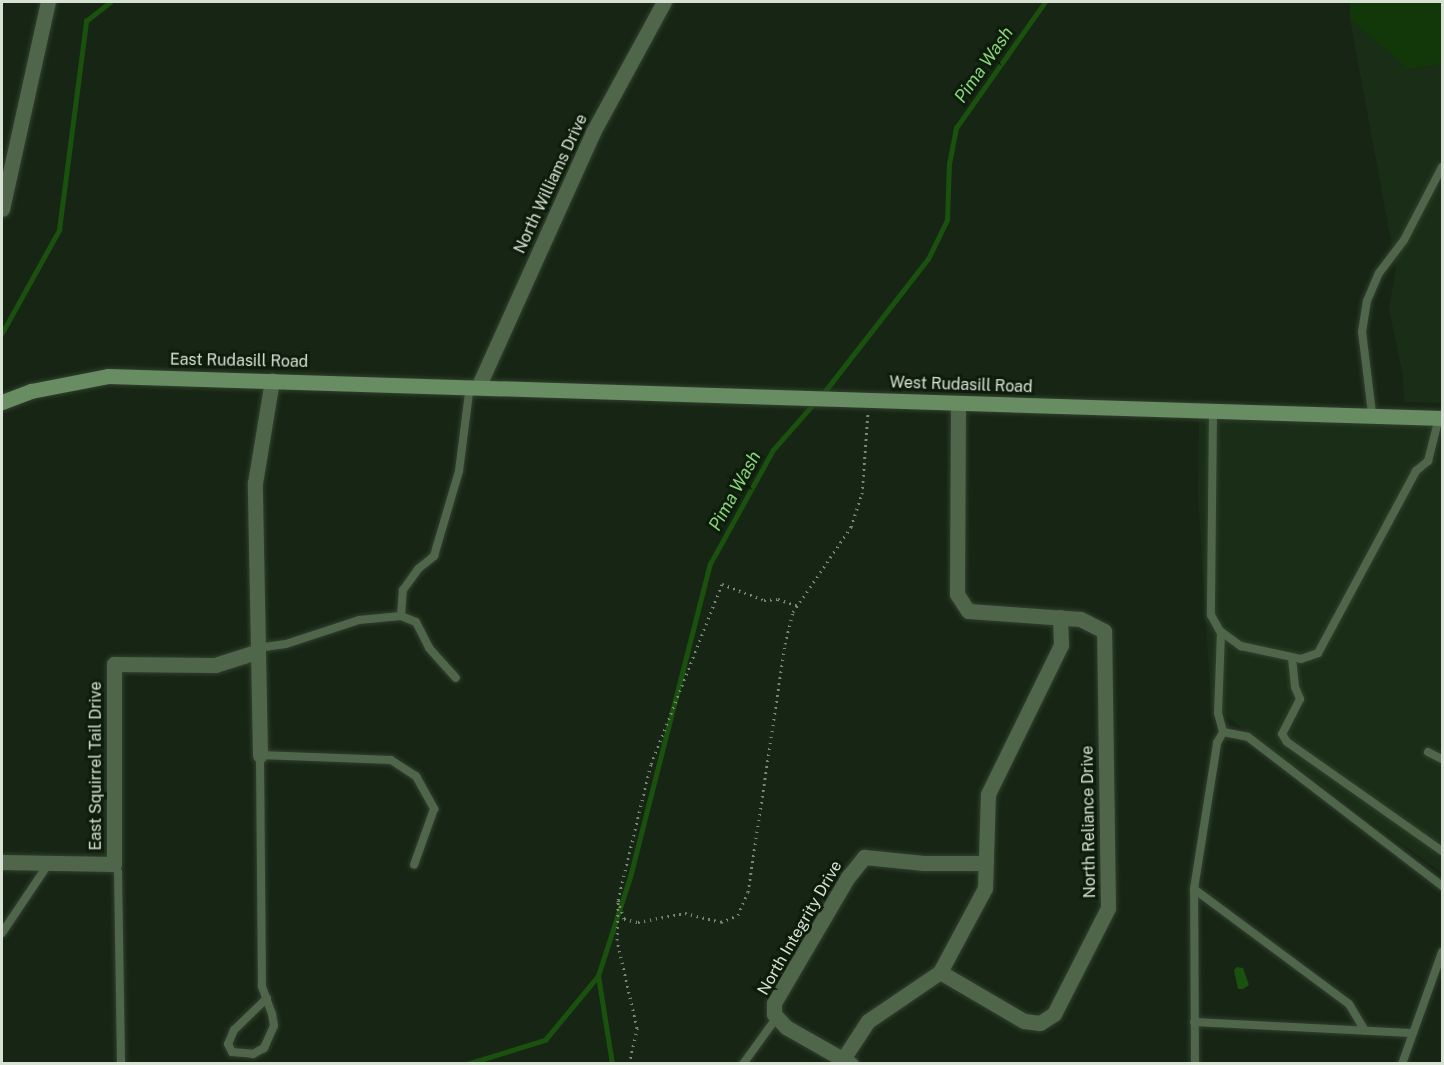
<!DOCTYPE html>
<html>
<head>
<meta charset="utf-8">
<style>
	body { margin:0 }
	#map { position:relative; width:1444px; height:1065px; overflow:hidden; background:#172614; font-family:"Public Sans",sans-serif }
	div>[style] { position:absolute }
	.built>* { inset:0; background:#1a2e17 }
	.green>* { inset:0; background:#123809 }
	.water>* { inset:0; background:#1a510e }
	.stream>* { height:4.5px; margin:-2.25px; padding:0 2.25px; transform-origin:2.25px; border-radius:2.25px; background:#1a510e }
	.path>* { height:3px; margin-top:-1.5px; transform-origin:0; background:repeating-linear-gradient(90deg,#7a8677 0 1.5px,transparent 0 6px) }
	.roads { filter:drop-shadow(0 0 2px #32402f) drop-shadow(0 0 2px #32402f) }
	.lane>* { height:8px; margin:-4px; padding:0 4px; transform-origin:4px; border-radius:4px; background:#50664b }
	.street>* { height:15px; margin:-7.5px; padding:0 7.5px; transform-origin:7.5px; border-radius:7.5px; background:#50664b }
	.secondary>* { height:15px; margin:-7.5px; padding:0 7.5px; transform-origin:7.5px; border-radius:7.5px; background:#698d62 }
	span { translate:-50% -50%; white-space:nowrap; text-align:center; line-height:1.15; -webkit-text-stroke:6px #0d1c0b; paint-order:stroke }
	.street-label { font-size:16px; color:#d7e1d4 }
	.water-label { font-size:18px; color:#89d47b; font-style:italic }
	.frame { position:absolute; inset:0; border:3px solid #d7e1d4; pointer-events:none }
</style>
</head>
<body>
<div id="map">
	<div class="built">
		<div style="clip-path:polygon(1350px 19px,1408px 69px,1442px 64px,1442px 403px,1404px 402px,1403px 376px,1389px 309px,1396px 268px)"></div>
		<div style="clip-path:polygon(1199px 417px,1442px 426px,1442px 873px,1211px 705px,1198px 496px)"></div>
	</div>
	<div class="green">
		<div style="clip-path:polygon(1350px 2px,1442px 2px,1442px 64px,1408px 69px,1350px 19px)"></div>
	</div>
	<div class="water">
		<div style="clip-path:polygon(1237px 967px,1243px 968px,1249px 985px,1243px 989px,1238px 989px,1234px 970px)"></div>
	</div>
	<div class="stream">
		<div style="left:2px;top:333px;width:118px;rotate:-61deg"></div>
		<div style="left:59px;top:230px;width:211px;rotate:-82.6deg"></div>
		<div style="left:86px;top:21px;width:31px;rotate:-38deg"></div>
		<div style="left:822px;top:395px;width:172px;rotate:-52.1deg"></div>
		<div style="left:928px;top:259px;width:43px;rotate:-64deg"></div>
		<div style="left:947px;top:220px;width:56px;rotate:-88deg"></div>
		<div style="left:949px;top:164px;width:37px;rotate:-79deg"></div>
		<div style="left:956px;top:128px;width:154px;rotate:-54.8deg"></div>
		<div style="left:467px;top:1064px;width:82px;rotate:-17.1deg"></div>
		<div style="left:545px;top:1040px;width:83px;rotate:-50.4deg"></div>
		<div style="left:612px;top:1064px;width:89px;rotate:-99deg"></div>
		<div style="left:598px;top:976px;width:104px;rotate:-72.1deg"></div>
		<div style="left:630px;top:877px;width:323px;rotate:-75.7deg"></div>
		<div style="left:710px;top:564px;width:130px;rotate:-61.1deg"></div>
		<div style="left:773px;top:450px;width:65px;rotate:-48.7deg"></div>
	</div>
	<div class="path">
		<div style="left:618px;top:900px;width:20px;rotate:72deg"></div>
		<div style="left:624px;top:919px;width:14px;rotate:12deg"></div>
		<div style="left:638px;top:922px;width:48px;rotate:-10.8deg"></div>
		<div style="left:685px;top:913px;width:37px;rotate:14deg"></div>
		<div style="left:721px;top:922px;width:18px;rotate:-22deg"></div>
		<div style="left:738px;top:915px;width:25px;rotate:-67deg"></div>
		<div style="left:748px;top:892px;width:251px;rotate:-81.5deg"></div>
		<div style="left:785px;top:644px;width:33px;rotate:-76deg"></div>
		<div style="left:793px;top:612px;width:103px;rotate:-55.7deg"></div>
		<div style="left:851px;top:527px;width:35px;rotate:-72deg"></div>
		<div style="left:862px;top:494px;width:81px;rotate:-85.8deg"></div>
		<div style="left:629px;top:1064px;width:37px;rotate:-77deg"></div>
		<div style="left:637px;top:1028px;width:90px;rotate:-102.8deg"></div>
		<div style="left:617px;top:940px;width:40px;rotate:-88.6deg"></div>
		<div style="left:618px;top:900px;width:140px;rotate:-76.4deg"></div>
		<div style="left:651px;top:764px;width:193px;rotate:-68.5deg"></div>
		<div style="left:722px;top:584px;width:45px;rotate:20.9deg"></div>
		<div style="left:764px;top:600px;width:14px;rotate:-4deg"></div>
		<div style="left:778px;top:599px;width:21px;rotate:19deg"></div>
	</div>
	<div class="roads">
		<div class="lane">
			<div style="left:1213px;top:411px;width:204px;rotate:90.6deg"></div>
			<div style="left:1211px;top:615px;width:18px;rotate:61deg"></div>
			<div style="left:1220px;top:631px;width:26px;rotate:36deg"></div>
			<div style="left:1241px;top:646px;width:61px;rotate:12.2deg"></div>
			<div style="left:1301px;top:659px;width:18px;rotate:-19deg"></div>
			<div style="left:1318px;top:653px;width:207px;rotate:-61.7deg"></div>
			<div style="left:1416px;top:471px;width:16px;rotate:-40deg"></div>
			<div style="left:1428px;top:461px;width:44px;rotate:-75.7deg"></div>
			<div style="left:1372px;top:413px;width:82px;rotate:-97deg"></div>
			<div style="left:1362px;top:332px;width:31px;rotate:-81deg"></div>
			<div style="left:1367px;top:301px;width:30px;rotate:-67deg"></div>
			<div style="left:1379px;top:273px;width:41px;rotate:-52.9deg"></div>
			<div style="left:1404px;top:240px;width:82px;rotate:-62.5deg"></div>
			<div style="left:401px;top:616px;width:26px;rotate:-86deg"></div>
			<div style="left:403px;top:590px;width:26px;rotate:-54deg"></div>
			<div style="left:418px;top:569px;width:21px;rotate:-39deg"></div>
			<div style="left:434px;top:556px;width:89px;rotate:-73.6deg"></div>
			<div style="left:459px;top:471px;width:87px;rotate:-82.7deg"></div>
			<div style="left:1221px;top:632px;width:81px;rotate:92.1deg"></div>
			<div style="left:1218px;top:713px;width:20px;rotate:75deg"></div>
			<div style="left:257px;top:648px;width:29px;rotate:-8deg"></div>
			<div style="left:286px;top:644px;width:77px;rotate:-18.2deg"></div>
			<div style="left:359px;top:620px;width:42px;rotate:-5.4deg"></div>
			<div style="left:401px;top:616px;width:16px;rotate:22deg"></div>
			<div style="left:416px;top:622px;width:29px;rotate:63deg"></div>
			<div style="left:429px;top:648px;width:40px;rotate:48deg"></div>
			<div style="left:1292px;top:658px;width:29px;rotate:84deg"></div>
			<div style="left:1295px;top:687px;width:13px;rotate:67deg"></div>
			<div style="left:1300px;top:699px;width:39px;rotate:117deg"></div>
			<div style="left:1282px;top:734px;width:9px;rotate:58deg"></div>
			<div style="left:1287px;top:742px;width:189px;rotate:35.1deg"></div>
			<div style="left:1428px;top:752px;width:16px;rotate:27deg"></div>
			<div style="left:114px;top:864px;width:9px;rotate:63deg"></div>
			<div style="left:118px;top:872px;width:192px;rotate:89.1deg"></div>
			<div style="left:1194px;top:889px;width:193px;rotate:36.6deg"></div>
			<div style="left:1349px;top:1004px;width:31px;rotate:59deg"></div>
			<div style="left:2px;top:933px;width:84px;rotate:-56.1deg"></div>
			<div style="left:267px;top:998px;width:46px;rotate:135.9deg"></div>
			<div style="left:234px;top:1030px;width:15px;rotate:113deg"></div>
			<div style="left:228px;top:1044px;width:9px;rotate:63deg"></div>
			<div style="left:232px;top:1052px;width:21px;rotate:5deg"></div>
			<div style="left:253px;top:1054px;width:13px;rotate:-29deg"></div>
			<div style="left:264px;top:1048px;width:24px;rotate:-66deg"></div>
			<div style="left:274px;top:1026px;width:12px;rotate:-99deg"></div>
			<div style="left:272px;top:1014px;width:30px;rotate:-110deg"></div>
			<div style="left:262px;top:986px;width:231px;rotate:-90.5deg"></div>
			<div style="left:260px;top:755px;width:131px;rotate:2.2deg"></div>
			<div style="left:391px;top:760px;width:30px;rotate:33deg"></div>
			<div style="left:416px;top:776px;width:38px;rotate:61deg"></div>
			<div style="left:434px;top:809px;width:59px;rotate:109.7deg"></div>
			<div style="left:1194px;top:1022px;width:217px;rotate:2.9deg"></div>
			<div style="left:743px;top:1064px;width:58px;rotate:-54.1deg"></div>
			<div style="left:1195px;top:1064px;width:175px;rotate:-90.3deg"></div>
			<div style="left:1194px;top:889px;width:148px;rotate:-81deg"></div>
			<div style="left:1217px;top:743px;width:13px;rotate:-61deg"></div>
			<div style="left:1223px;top:732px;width:25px;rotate:11deg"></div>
			<div style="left:1248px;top:737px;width:245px;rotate:37.5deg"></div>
			<div style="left:1402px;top:1064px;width:119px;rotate:-70.3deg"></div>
		</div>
		<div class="street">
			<div style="left:2px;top:209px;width:212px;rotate:-77.5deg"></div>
			<div style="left:479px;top:385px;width:277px;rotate:-65.7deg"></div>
			<div style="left:593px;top:132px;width:148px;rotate:-61.4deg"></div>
			<div style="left:260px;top:755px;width:272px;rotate:-91.1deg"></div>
			<div style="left:255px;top:483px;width:104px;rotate:-80.6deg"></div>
			<div style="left:2px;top:862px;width:112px;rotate:1deg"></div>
			<div style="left:114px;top:864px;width:200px;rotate:-90deg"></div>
			<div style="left:114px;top:664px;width:101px;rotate:0.6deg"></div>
			<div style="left:215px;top:665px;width:43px;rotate:-17.6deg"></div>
			<div style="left:940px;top:972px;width:97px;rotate:30.3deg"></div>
			<div style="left:1024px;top:1021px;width:16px;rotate:7deg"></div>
			<div style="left:1040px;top:1023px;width:17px;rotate:-33deg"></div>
			<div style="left:1054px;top:1014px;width:119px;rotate:-63deg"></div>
			<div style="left:1108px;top:908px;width:277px;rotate:-90.8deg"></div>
			<div style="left:1104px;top:631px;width:27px;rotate:-153deg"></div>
			<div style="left:1080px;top:619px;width:112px;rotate:-175.9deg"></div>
			<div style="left:968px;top:611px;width:20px;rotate:-123deg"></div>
			<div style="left:957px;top:594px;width:190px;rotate:-89.7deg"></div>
			<div style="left:843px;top:1059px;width:45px;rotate:-56.7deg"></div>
			<div style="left:868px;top:1021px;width:87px;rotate:-34.2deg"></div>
			<div style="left:940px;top:972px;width:95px;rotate:-61.8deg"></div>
			<div style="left:985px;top:888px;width:94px;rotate:-88.2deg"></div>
			<div style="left:988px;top:794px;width:166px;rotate:-63.9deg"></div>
			<div style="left:1061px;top:645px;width:28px;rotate:-92deg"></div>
			<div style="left:851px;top:1064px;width:75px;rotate:-150.4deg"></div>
			<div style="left:786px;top:1027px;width:18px;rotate:-133deg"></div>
			<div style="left:774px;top:1014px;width:11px;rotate:-90deg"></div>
			<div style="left:774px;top:1003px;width:146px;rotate:-59.6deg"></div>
			<div style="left:848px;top:877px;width:26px;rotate:-51deg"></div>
			<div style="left:864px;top:857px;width:60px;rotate:5.7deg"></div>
			<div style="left:924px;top:863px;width:62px"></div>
		</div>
		<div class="secondary">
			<div style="left:2px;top:402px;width:31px;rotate:-21deg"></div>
			<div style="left:31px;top:391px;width:78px;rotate:-11deg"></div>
			<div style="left:108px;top:376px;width:1335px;rotate:1.8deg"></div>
		</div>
	</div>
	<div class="street-label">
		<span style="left:551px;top:184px;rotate:-65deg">North Williams Drive</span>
		<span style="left:239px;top:361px;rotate:1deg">East Rudasill Road</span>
		<span style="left:961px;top:385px;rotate:2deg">West Rudasill Road</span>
		<span style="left:96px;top:766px;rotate:-90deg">East Squirrel Tail Drive</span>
		<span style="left:1089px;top:822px;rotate:-91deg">North Reliance Drive</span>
		<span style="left:800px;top:928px;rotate:-60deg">North Integrity Drive</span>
	</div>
	<div class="water-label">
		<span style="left:984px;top:65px;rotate:-55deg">Pima Wash</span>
		<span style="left:735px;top:491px;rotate:-61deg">Pima Wash</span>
	</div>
	<div class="frame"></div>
</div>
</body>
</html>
